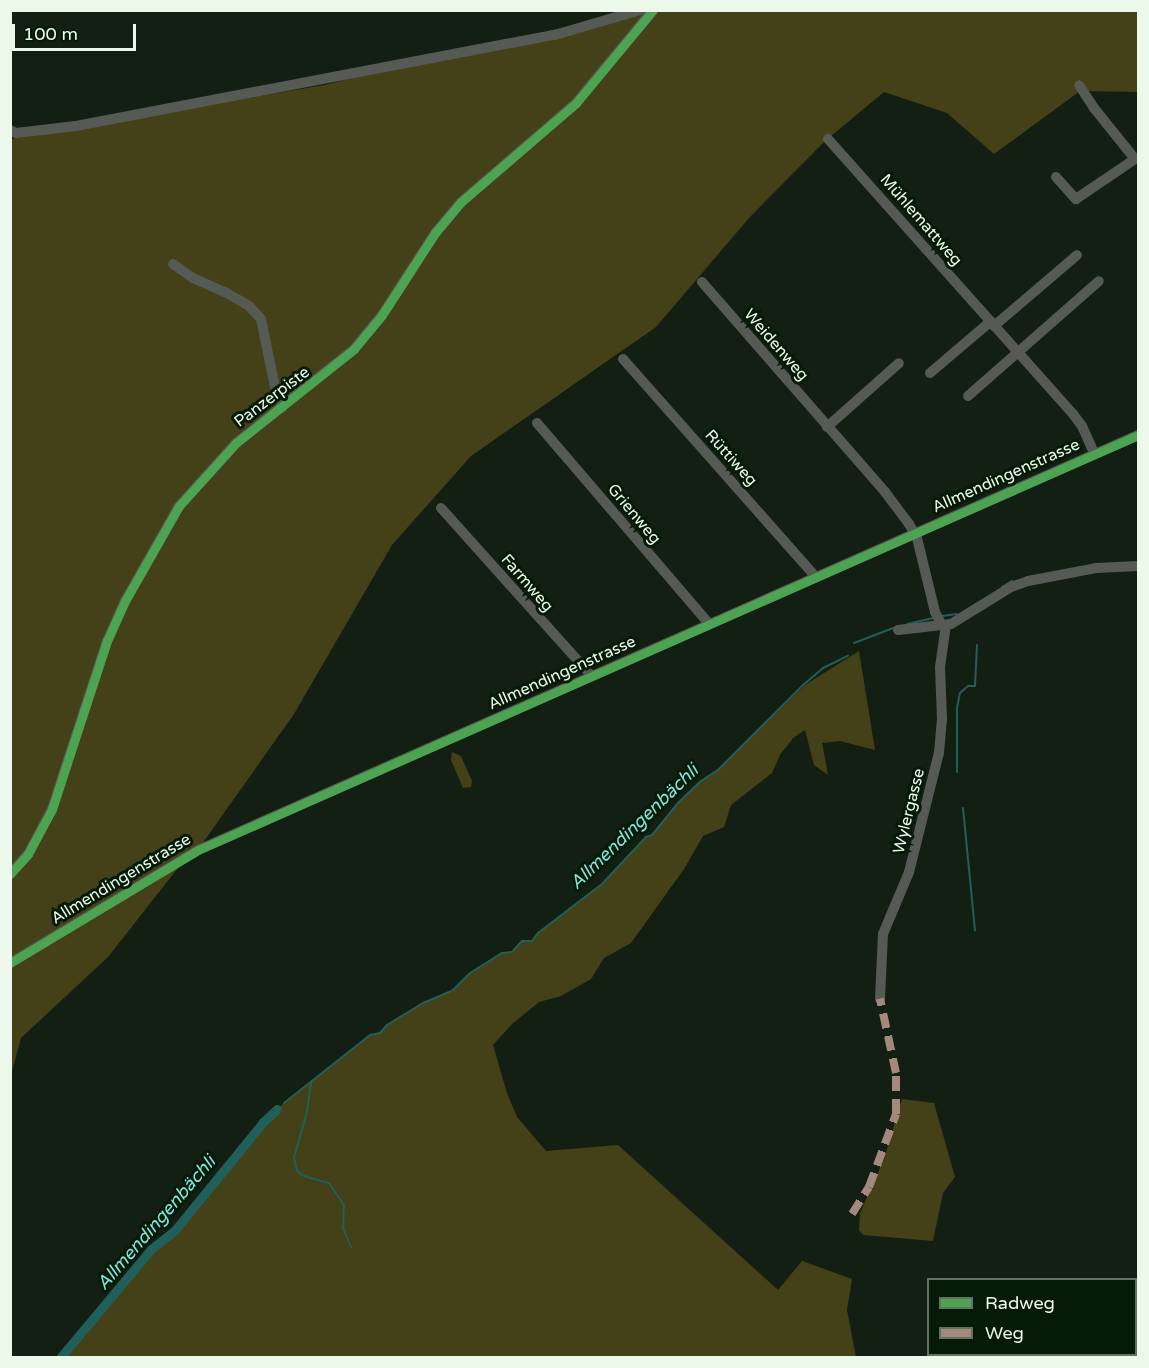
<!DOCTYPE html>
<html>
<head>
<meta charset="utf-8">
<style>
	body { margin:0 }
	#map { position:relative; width:1149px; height:1368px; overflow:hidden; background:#141f14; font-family:"Varela Round",sans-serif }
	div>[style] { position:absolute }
	.green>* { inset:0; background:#444018 }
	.stream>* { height:2px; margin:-1px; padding:0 1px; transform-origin:1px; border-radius:1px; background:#215f5a }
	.canal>* { height:9px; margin:-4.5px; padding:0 4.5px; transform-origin:4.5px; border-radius:4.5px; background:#215f5a }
	.minor>* { height:10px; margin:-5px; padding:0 5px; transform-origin:5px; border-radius:5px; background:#565a54 }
	.quiet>* { height:8px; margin-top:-4px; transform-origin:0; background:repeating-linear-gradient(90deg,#a5887d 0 15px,transparent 0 23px) }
	.cycleway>* { height:9px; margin:-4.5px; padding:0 4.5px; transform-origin:4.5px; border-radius:4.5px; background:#4ca352 }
	span { translate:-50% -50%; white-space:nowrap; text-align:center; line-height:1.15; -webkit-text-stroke:6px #061b07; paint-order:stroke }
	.street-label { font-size:16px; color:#ebf8ea }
	.water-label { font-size:18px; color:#80e6e0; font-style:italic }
	.frame { position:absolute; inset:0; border:12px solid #ebf8ea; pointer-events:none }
	.legend { position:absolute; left:927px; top:1278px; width:210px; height:78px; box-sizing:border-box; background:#061b07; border:2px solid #627362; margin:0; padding:8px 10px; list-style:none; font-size:18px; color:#ebf8ea }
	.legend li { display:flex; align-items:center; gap:12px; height:30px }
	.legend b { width:30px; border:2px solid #627362 }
	.scale { position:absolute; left:12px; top:24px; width:124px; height:27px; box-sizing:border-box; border:3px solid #ebf8ea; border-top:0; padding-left:8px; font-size:18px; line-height:21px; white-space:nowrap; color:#ebf8ea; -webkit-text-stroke:4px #061b07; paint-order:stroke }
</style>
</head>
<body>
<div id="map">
	<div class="green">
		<div style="clip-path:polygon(632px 11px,1138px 11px,1138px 92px,1080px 91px,994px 154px,947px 113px,884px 92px,825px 141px,749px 218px,656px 327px,471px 456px,392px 545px,294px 714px,202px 844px,181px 864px,108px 957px,21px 1038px,11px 1075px,11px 139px,324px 85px)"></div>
		<div style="clip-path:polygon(859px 651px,875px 750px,840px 741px,822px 743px,828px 775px,814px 765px,805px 730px,793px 738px,780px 755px,772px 773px,731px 805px,724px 827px,703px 836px,684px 869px,631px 943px,604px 958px,591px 979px,561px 996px,539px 1002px,512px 1024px,493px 1045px,507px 1093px,517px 1117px,546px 1151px,618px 1145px,778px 1290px,802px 1261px,852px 1279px,847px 1310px,856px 1357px,60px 1357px,151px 1249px,175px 1230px,263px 1122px,286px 1101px,370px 1035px,380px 1033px,387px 1025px,423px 1003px,453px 989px,470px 973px,502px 953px,512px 951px,522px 941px,532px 941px,538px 933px,602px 884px,646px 837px,652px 835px,678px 803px,701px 781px,718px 770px,805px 685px)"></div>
		<div style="clip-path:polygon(452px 752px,461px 756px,472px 781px,471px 787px,463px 788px,451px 760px)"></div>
		<div style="clip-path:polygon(902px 1099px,934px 1103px,955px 1177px,943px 1193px,933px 1241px,863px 1235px,859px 1230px,860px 1213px,884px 1159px)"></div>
	</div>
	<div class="stream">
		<div style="left:1002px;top:587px;width:12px;rotate:-31deg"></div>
		<div style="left:942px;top:616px;width:15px;rotate:-8deg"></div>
		<div style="left:907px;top:624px;width:27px;rotate:-13deg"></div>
		<div style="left:854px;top:643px;width:42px;rotate:-21deg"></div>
		<div style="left:957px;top:772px;width:64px;rotate:-90deg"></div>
		<div style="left:957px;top:708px;width:15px;rotate:-79deg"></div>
		<div style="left:960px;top:693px;width:11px;rotate:-41deg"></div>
		<div style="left:968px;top:686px;width:7px"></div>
		<div style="left:975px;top:686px;width:41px;rotate:-87.2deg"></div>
		<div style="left:963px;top:808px;width:123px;rotate:84.4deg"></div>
		<div style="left:311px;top:1083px;width:29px;rotate:98deg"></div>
		<div style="left:307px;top:1112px;width:47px;rotate:106.1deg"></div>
		<div style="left:294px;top:1157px;width:14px;rotate:78deg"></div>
		<div style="left:297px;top:1171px;width:9px;rotate:36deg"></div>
		<div style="left:304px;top:1176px;width:26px;rotate:16deg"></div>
		<div style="left:329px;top:1183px;width:27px;rotate:56deg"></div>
		<div style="left:344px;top:1205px;width:23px;rotate:92deg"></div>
		<div style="left:343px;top:1228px;width:21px;rotate:67deg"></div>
		<div style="left:284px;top:1103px;width:110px;rotate:-38.3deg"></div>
		<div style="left:370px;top:1035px;width:10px;rotate:-11deg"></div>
		<div style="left:380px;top:1033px;width:11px;rotate:-49deg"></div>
		<div style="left:387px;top:1025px;width:42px;rotate:-31.4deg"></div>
		<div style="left:423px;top:1003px;width:33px;rotate:-23deg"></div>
		<div style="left:453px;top:990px;width:24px;rotate:-45deg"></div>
		<div style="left:470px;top:973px;width:38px;rotate:-32deg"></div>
		<div style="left:502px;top:953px;width:10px;rotate:-6deg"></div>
		<div style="left:512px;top:952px;width:15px;rotate:-48deg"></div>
		<div style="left:522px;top:941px;width:10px"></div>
		<div style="left:532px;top:941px;width:10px;rotate:-53deg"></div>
		<div style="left:538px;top:933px;width:81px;rotate:-37.4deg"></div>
		<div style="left:602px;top:884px;width:64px;rotate:-46.9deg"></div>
		<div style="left:646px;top:837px;width:6px;rotate:-18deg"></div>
		<div style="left:652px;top:835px;width:41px;rotate:-50.9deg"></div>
		<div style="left:678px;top:803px;width:32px;rotate:-44deg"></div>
		<div style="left:701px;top:781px;width:20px;rotate:-33deg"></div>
		<div style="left:718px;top:770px;width:120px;rotate:-45deg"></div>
		<div style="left:803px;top:685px;width:26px;rotate:-40deg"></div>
		<div style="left:823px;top:668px;width:28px;rotate:-26deg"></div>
	</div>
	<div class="canal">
		<div style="left:60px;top:1358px;width:142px;rotate:-50.1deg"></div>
		<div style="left:151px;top:1249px;width:31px;rotate:-38deg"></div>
		<div style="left:175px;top:1230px;width:139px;rotate:-50.8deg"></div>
		<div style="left:263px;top:1122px;width:19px;rotate:-43deg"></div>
	</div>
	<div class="minor">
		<div style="left:10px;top:130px;width:7px;rotate:27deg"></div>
		<div style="left:16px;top:133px;width:60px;rotate:-6.7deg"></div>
		<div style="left:76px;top:126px;width:488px;rotate:-10.8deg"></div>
		<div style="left:555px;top:35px;width:89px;rotate:-16.4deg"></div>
		<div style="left:828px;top:139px;width:368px;rotate:48.3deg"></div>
		<div style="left:1073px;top:414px;width:15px;rotate:53deg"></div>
		<div style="left:1082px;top:426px;width:30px;rotate:66deg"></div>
		<div style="left:1056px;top:177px;width:30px;rotate:48deg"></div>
		<div style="left:1076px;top:199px;width:71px;rotate:-34.1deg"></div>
		<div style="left:1135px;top:159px;width:65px;rotate:-128.8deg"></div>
		<div style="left:1094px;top:108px;width:27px;rotate:-123deg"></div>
		<div style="left:173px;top:264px;width:24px;rotate:35deg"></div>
		<div style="left:193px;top:278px;width:35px;rotate:24deg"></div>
		<div style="left:225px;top:292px;width:28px;rotate:30deg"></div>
		<div style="left:249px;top:306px;width:18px;rotate:47deg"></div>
		<div style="left:261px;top:319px;width:75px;rotate:78.4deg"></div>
		<div style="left:276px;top:392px;width:17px;rotate:69deg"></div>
		<div style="left:702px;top:282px;width:279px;rotate:48.9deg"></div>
		<div style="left:885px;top:492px;width:40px;rotate:53deg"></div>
		<div style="left:909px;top:524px;width:16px;rotate:60deg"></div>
		<div style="left:917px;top:538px;width:76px;rotate:76.3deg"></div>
		<div style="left:935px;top:612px;width:15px;rotate:62deg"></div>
		<div style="left:994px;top:326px;width:109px;rotate:-40.5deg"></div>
		<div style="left:623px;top:359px;width:291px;rotate:48.5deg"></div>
		<div style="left:930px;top:373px;width:80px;rotate:-40.4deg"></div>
		<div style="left:968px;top:396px;width:174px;rotate:-41.3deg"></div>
		<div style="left:537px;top:423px;width:265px;rotate:49.4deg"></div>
		<div style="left:827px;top:427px;width:96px;rotate:-41.6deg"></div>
		<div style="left:441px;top:508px;width:226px;rotate:48.1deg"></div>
		<div style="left:898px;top:630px;width:53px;rotate:-6.5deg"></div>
		<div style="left:951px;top:624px;width:70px;rotate:-31.7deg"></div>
		<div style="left:1011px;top:587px;width:18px;rotate:-19deg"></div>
		<div style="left:1028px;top:581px;width:69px;rotate:-10.8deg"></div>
		<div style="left:1096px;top:568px;width:42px;rotate:-2.7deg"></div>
		<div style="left:10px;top:874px;width:27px;rotate:-48deg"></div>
		<div style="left:28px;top:854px;width:51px;rotate:-61.9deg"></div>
		<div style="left:52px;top:809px;width:177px;rotate:-71.9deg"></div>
		<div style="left:107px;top:641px;width:44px;rotate:-65.8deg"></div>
		<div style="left:125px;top:601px;width:109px;rotate:-60.4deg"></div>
		<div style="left:179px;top:506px;width:85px;rotate:-47.9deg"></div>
		<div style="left:236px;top:443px;width:151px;rotate:-38.5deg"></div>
		<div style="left:354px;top:349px;width:44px;rotate:-50.5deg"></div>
		<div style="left:382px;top:315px;width:98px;rotate:-57.1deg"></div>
		<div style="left:435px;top:233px;width:40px;rotate:-50deg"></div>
		<div style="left:461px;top:202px;width:152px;rotate:-40.7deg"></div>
		<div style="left:576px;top:103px;width:121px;rotate:-50.4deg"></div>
		<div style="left:10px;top:963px;width:219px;rotate:-31deg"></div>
		<div style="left:198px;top:850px;width:1028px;rotate:-23.82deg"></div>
		<div style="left:880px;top:999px;width:65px;rotate:-87.4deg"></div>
		<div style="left:883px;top:934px;width:67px;rotate:-67.2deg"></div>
		<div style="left:909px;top:872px;width:123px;rotate:-75.9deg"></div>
		<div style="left:939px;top:753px;width:34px;rotate:-85deg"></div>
		<div style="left:942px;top:719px;width:52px;rotate:-92.2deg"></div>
		<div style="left:940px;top:667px;width:42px;rotate:-81.9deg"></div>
	</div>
	<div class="quiet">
		<div style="left:852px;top:1214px;width:32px;rotate:-58deg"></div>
		<div style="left:869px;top:1187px;width:78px;rotate:-69.7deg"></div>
		<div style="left:896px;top:1114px;width:41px;rotate:-90deg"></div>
		<div style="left:896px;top:1073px;width:76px;rotate:-102.2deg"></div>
	</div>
	<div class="cycleway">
		<div style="left:10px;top:874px;width:27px;rotate:-48deg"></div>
		<div style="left:28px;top:854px;width:51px;rotate:-61.9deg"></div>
		<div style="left:52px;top:809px;width:177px;rotate:-71.9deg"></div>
		<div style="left:107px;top:641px;width:44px;rotate:-65.8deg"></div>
		<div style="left:125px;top:601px;width:109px;rotate:-60.4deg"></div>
		<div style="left:179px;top:506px;width:85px;rotate:-47.9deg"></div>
		<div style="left:236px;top:443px;width:151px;rotate:-38.5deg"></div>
		<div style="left:354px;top:349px;width:44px;rotate:-50.5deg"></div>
		<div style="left:382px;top:315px;width:98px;rotate:-57.1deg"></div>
		<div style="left:435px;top:233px;width:40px;rotate:-50deg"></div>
		<div style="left:461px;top:202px;width:152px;rotate:-40.7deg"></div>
		<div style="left:576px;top:103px;width:121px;rotate:-50.4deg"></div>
		<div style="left:10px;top:963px;width:219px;rotate:-31deg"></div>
		<div style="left:198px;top:850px;width:1028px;rotate:-23.82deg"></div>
	</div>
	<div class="street-label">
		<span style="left:921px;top:220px;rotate:49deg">Mühlemattweg</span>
		<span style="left:776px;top:345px;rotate:49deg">Weidenweg</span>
		<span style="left:272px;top:397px;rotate:-37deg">Panzerpiste</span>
		<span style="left:731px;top:458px;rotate:48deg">Rüttiweg</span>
		<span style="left:1006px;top:476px;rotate:-24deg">Allmendingenstrasse</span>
		<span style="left:634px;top:514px;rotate:50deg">Grienweg</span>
		<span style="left:527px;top:583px;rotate:49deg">Farmweg</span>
		<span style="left:562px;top:673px;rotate:-24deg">Allmendingenstrasse</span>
		<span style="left:909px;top:811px;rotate:-76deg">Wylergasse</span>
		<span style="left:121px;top:879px;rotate:-31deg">Allmendingenstrasse</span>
	</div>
	<div class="water-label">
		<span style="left:634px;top:827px;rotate:-44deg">Allmendingenbächli</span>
		<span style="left:156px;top:1223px;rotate:-49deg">Allmendingenbächli</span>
	</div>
	<div class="frame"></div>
	<ul class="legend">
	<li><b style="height:8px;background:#4ca352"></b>Radweg</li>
	<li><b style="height:8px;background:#a5887d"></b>Weg</li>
	</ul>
	<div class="scale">100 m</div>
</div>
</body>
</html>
